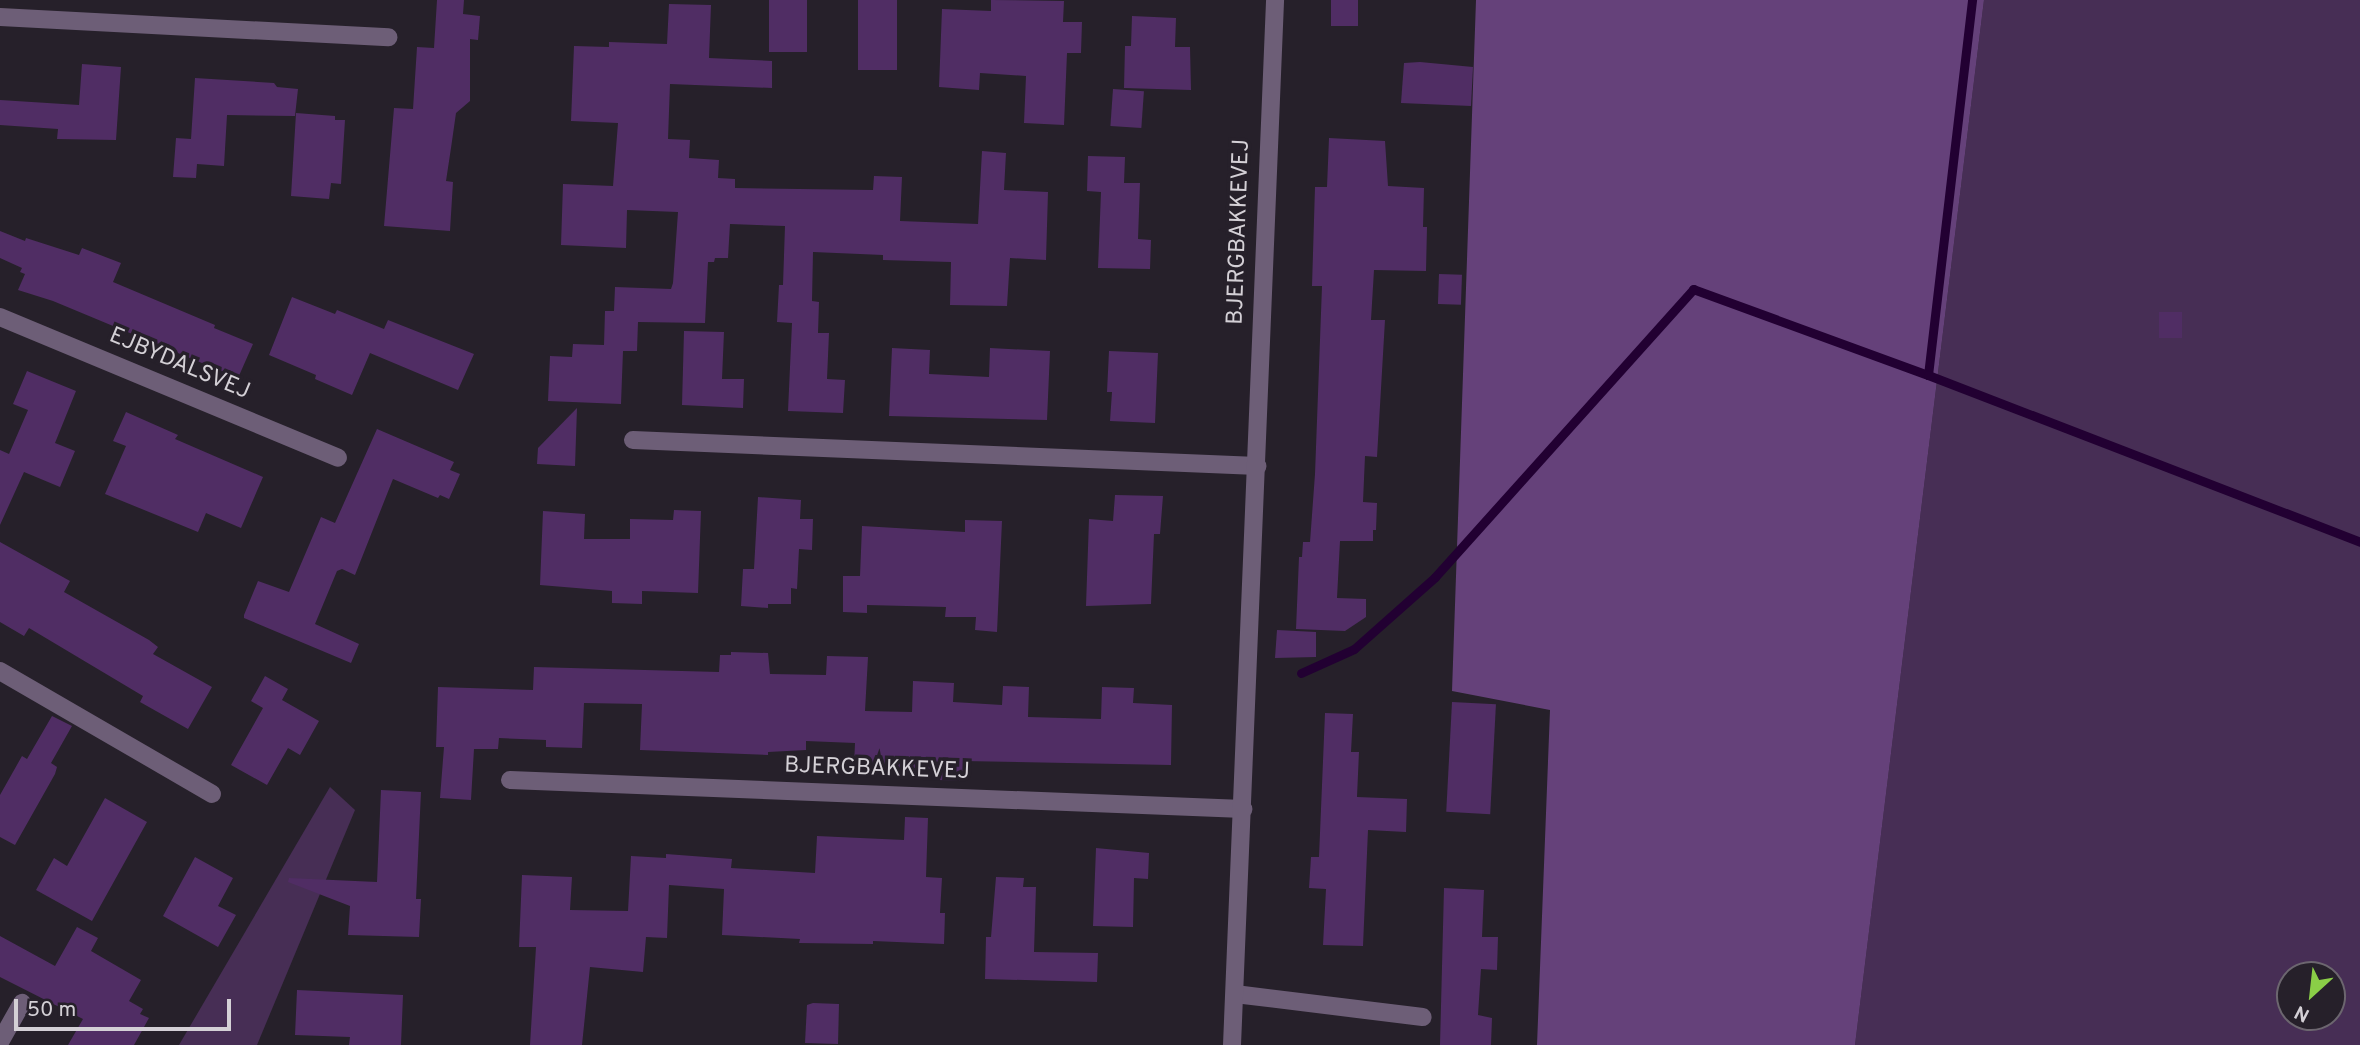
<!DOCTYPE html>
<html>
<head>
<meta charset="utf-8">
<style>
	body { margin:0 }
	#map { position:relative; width:2360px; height:1045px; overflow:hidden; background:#26202a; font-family:Overpass,sans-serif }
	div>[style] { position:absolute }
	.green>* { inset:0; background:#472e55 }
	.forest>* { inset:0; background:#65417a }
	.stream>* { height:9px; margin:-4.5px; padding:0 4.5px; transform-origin:4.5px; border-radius:4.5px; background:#220032 }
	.building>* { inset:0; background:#502d64; transform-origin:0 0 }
	.minor>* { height:18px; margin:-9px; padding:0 9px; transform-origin:9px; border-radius:9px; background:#6d5e77 }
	span { translate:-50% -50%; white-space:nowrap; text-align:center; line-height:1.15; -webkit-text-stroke:7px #26202a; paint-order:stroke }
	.street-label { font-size:23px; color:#d4d0d6 }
	.north { position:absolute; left:2276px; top:961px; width:70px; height:70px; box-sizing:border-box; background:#26202a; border:2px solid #6c666f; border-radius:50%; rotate:207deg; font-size:19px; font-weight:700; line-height:28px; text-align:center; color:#d4d0d6 }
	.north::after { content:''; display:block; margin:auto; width:24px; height:32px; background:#8ace47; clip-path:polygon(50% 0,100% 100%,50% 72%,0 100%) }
	.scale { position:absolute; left:14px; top:999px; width:217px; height:32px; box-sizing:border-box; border:4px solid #d4d0d6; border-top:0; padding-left:9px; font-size:21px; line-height:24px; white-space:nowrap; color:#d4d0d6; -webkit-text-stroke:5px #26202a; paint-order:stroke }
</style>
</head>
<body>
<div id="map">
	<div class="green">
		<div style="clip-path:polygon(evenodd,1984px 0,2360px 0,2360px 1045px,1855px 1045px,1984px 0,2290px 975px,2332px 975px,2332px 1017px,2290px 1017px,2290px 975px)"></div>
		<div style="clip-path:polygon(330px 787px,355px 810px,257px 1045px,179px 1045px)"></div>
	</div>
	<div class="forest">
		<div style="clip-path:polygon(1476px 0,1984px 0,1855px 1045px,1537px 1045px,1550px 710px,1452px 691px)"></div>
	</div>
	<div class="stream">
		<div style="left:1928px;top:375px;width:378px;rotate:-83.3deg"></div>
		<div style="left:1301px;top:673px;width:58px;rotate:-24.4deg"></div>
		<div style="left:1354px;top:649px;width:108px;rotate:-41.6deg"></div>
		<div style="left:1435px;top:577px;width:387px;rotate:-48.1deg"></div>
		<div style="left:1693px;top:289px;width:250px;rotate:20.1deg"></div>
		<div style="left:1928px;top:375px;width:463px;rotate:21.1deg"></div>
	</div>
	<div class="building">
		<div style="clip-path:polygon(437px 0,464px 0,463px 14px,480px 16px,478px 40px,470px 39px,470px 101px,456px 113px,451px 148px,446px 181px,453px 182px,450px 231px,384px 226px,394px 108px,413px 109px,417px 47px,434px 48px)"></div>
		<div style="left:769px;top:0;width:38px;height:52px"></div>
		<div style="left:858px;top:0;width:39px;height:70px"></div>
		<div style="clip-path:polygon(991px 0,1064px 1px,1063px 22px,1082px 22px,1081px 53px,1067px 53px,1064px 125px,1024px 123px,1026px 76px,980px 73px,979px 90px,939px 87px,942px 9px,991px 11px)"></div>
		<div style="left:1331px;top:0;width:27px;height:26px"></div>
		<div style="clip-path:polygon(669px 4px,711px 5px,709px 58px,772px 61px,772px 88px,670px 84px,668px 139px,690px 140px,689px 158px,719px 160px,718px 178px,735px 179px,735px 188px,873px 190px,874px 176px,902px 177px,900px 221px,978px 224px,982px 151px,1006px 153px,1004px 190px,1048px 192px,1046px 260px,1010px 258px,1007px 306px,950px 305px,951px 262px,883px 260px,883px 255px,813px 252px,812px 301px,819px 302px,818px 333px,829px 333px,827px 379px,845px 380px,843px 413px,788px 411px,792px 323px,777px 322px,779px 285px,783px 285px,785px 226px,730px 224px,728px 258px,715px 258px,714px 262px,708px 262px,705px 323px,638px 322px,637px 351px,623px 351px,621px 404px,548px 401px,550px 356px,572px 357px,573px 344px,604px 345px,605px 311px,614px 311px,615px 287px,671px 289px,673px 283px,678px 212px,627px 210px,626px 248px,561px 245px,563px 184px,613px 186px,618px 123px,571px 121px,574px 46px,609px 47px,609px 42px,667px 44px)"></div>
		<div style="clip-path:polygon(1132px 16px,1176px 18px,1175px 47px,1190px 47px,1191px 90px,1124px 88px,1125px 46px,1131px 46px)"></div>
		<div style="clip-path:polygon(1420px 62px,1473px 67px,1471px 106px,1401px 103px,1404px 63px)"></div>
		<div style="clip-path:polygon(82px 64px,121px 67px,116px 140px,57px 139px,58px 129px,0 125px,0 100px,79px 105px)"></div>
		<div style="clip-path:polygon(195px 78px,274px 83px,277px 87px,298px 89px,295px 116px,227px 115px,224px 166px,197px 164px,196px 178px,173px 177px,176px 138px,191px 139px)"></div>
		<div style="left:1113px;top:89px;width:31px;height:37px;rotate:4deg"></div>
		<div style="clip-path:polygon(296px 113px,335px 116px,335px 120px,345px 120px,341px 184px,331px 183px,329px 199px,291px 196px)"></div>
		<div style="clip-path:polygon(1329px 138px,1385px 141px,1388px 186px,1424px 188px,1423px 227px,1427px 227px,1426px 271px,1374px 270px,1371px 320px,1385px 320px,1377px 457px,1365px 456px,1363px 502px,1377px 503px,1376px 530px,1373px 530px,1373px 541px,1340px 541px,1337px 598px,1366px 599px,1366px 617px,1345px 631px,1296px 629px,1299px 557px,1302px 557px,1303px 542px,1310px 542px,1315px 474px,1322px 286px,1312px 286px,1315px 187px,1327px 187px)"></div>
		<div style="clip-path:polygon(1088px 156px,1125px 157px,1124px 183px,1140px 183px,1138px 239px,1151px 240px,1150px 269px,1098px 268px,1101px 192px,1087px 191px)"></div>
		<div style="clip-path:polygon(0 231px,25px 241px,26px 238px,79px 255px,82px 248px,121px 263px,113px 282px,215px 325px,214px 328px,253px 344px,238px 378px,53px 301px,18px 290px,25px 274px,20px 272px,22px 268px,0 258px)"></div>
		<div style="left:1439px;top:274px;width:23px;height:30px;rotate:2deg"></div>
		<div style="clip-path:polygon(292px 297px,335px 314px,337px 310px,384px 329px,388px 320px,474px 354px,458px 390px,370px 353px,352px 395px,315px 379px,316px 375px,269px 355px)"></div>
		<div style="left:2159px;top:312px;width:23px;height:26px"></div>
		<div style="clip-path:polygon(684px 331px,724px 332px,722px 379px,744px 379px,743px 408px,682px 405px)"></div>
		<div style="clip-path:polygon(892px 348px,930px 350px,929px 374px,989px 377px,990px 348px,1050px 351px,1047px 420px,889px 416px)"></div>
		<div style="clip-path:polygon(1109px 351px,1158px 353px,1155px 423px,1110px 421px,1112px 392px,1107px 392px)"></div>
		<div style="clip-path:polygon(27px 371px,76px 391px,55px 443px,75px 451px,60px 487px,24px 472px,0 525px,0 450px,9px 454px,28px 410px,13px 404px)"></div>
		<div style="clip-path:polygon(577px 408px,575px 466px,537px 464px,538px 448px)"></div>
		<div style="clip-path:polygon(126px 412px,178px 435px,175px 439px,263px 477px,241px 528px,206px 513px,198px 532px,105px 494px,126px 446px,113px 441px)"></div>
		<div style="clip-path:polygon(377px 429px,454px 462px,450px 470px,460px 474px,449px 499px,440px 495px,438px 498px,393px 479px,355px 575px,342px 569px,337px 571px,315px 624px,359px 644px,351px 663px,244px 618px,244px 615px,258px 581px,289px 592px,321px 517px,335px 523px)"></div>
		<div style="clip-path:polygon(1115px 495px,1163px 496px,1160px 534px,1154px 534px,1151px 604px,1086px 606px,1089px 519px,1113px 521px)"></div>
		<div style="clip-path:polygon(758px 497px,801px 500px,800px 519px,813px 519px,812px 550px,799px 549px,797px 589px,791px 588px,791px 604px,768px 604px,768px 608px,741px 606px,743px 569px,754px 569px)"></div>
		<div style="clip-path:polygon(674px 510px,701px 511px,698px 593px,642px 591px,642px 604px,612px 603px,612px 591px,540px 585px,543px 511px,585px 514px,584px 539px,630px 539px,630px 519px,673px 520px)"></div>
		<div style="clip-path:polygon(965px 520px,1002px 521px,997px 632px,975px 630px,976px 617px,945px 617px,946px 607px,867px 605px,867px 613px,843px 612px,843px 576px,860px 576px,862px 526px,965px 532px)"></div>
		<div style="clip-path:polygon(0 542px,70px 581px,64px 592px,149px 640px,158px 647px,153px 654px,212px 687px,188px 729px,140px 702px,143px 696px,29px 628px,24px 636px,0 622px)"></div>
		<div style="clip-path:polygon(1277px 630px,1316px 632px,1316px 657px,1275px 658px)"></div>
		<div style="clip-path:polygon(731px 652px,768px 653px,770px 674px,826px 675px,827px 656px,868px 657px,865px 711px,912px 712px,913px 681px,954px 683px,953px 702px,1002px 705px,1003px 686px,1029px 687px,1028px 717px,1101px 719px,1102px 687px,1134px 688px,1133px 703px,1172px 705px,1171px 765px,963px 761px,963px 781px,939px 780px,939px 769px,854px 766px,855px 743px,806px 741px,806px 750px,768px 752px,768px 755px,640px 750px,642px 704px,584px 703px,582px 748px,546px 747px,546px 740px,499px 738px,498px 749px,474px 749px,471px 800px,440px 798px,444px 747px,436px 747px,438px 687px,533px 690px,534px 667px,719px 672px,720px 655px,731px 655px)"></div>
		<div style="clip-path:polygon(265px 676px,288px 689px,282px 700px,319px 721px,300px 755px,288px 748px,267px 785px,231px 765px,263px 708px,251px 701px)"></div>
		<div style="left:1452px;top:702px;width:44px;height:110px;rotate:3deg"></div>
		<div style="clip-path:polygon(1325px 713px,1353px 714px,1351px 752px,1359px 752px,1357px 797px,1407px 799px,1406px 832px,1368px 830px,1363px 946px,1323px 945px,1326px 889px,1309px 888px,1311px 857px,1319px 857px)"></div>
		<div style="clip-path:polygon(52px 716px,72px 726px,51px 763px,57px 767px,55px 774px,15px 845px,0 837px,0 795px,22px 756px,27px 759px)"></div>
		<div style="clip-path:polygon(381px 790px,421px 792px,416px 899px,421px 899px,419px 937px,348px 935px,350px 906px,288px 882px,289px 878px,377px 882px)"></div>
		<div style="clip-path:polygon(105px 798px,147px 822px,92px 921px,36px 890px,54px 858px,67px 866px)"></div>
		<div style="clip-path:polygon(905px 817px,928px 818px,926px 877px,942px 878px,940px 913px,945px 913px,944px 944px,873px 941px,873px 944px,799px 943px,800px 939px,722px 935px,724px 889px,669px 885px,667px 938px,646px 937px,643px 972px,590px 967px,582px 1045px,530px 1045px,536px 947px,519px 947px,522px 875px,572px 877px,570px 910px,628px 911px,631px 856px,666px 858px,666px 854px,732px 859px,731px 868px,815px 873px,817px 836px,904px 840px)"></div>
		<div style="clip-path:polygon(1096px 848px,1149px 853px,1148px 879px,1134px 878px,1133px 927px,1093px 926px)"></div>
		<div style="clip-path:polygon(195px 857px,233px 878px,218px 906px,236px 915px,218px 947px,163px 916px)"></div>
		<div style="clip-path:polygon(996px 877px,1024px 878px,1023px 887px,1036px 887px,1034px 952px,1098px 953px,1097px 982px,985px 979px,986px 937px,991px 937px)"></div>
		<div style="clip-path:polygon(1444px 888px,1484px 890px,1482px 937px,1498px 937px,1497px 970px,1481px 969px,1478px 1015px,1492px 1018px,1491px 1045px,1440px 1045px)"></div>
		<div style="clip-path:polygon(77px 927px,98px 938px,91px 951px,141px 980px,129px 1001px,143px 1009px,140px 1014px,149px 1018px,134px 1045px,68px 1045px,83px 1019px,0 977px,0 936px,55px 966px)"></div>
		<div style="clip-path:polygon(297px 990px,403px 995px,401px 1045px,349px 1045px,350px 1037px,295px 1035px)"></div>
		<div style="clip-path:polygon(813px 1003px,839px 1004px,838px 1044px,805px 1043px,807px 1005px)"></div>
	</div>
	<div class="minor">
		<div style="left:0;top:17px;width:389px;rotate:3deg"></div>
		<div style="left:0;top:317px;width:366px;rotate:22.6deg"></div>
		<div style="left:633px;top:440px;width:625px;rotate:2.39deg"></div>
		<div style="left:0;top:671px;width:245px;rotate:30.1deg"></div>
		<div style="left:510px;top:780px;width:734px;rotate:2.27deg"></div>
		<div style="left:1235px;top:994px;width:189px;rotate:7deg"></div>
		<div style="left:0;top:1042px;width:45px;rotate:-60.6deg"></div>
		<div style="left:1232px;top:1045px;width:1046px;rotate:-87.64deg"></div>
	</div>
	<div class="street-label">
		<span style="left:1240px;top:232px;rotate:-88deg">BJERGBAKKEVEJ</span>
		<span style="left:179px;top:365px;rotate:23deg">EJBYDALSVEJ</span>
		<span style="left:877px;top:770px;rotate:2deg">BJERGBAKKEVEJ</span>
	</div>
	<div class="north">N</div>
	<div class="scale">50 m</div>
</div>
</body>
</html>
